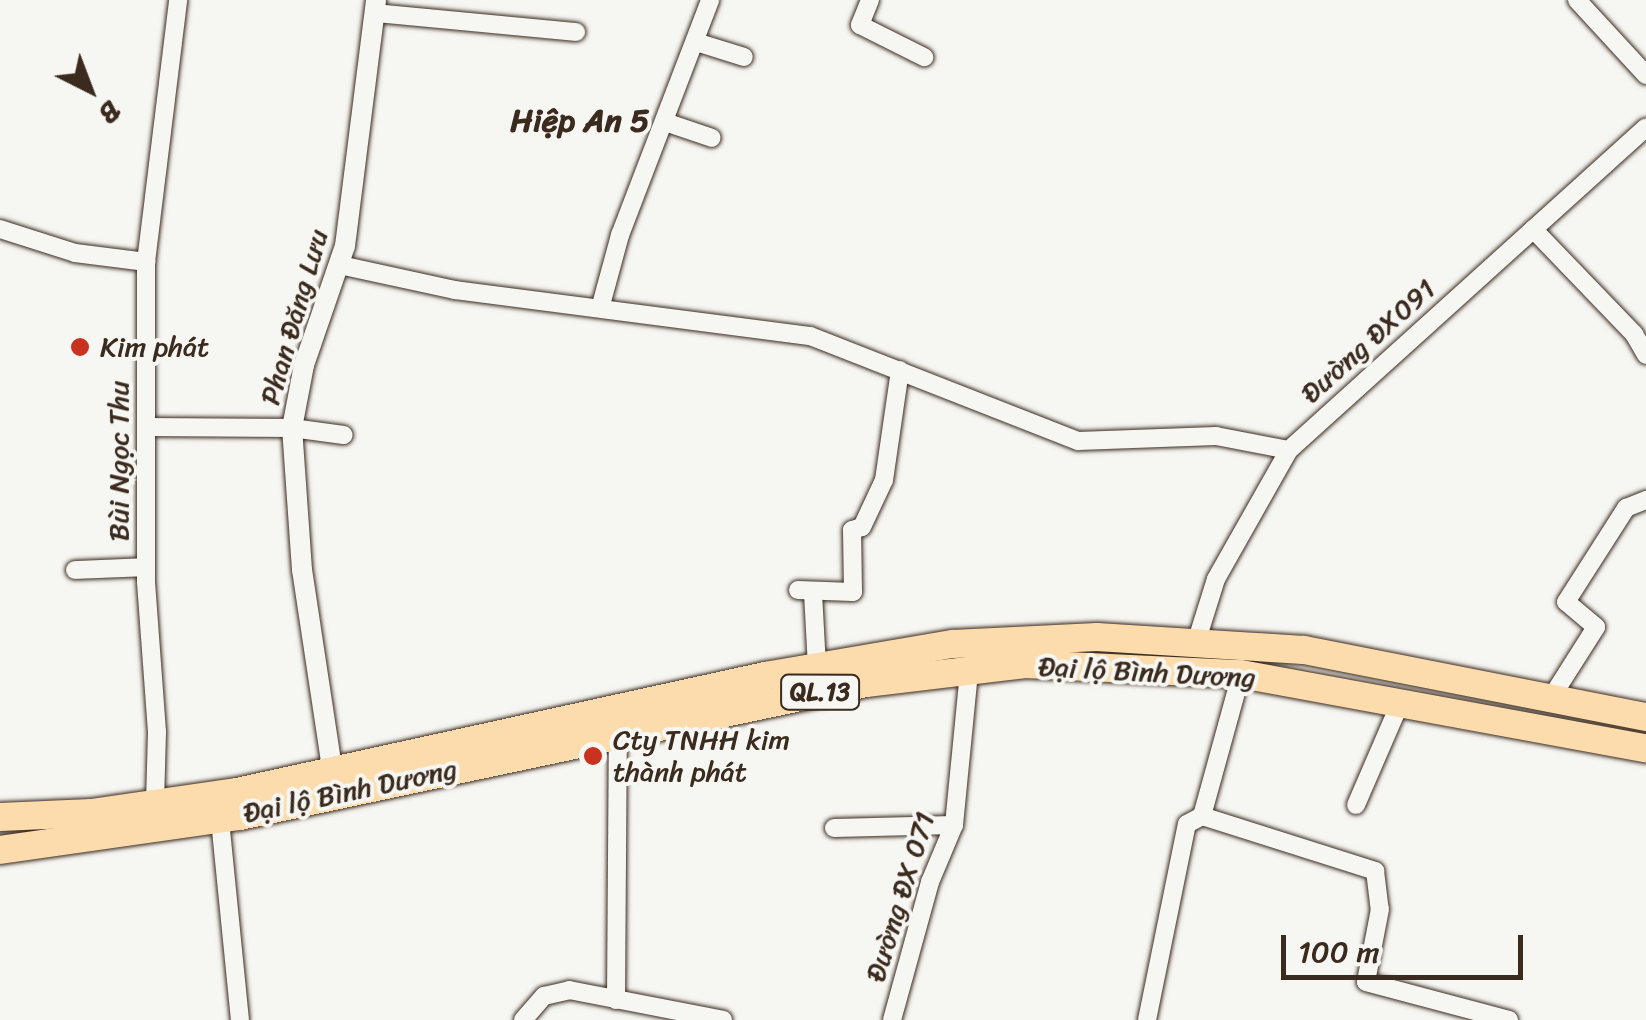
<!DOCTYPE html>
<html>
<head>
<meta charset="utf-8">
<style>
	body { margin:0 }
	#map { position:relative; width:1646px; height:1020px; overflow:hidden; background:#f6f6f2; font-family:Sriracha,sans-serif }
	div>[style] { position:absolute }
	.roads { filter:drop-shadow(0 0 2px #3b2a1e) drop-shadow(0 0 2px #3b2a1e) }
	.minor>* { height:18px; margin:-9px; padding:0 9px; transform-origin:9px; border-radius:9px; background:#f6f6f2 }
	.tertiary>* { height:20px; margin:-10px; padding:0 10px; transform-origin:10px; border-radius:10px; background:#f6f6f2 }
	.trunk>* { height:28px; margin:-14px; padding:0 14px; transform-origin:14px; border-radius:14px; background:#fcdcac }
	.dots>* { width:28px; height:28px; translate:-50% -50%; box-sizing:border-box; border:5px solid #f6f6f2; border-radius:50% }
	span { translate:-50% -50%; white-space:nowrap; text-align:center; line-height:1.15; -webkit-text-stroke:8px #f6f6f2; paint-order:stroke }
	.shield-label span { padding:2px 8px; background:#f6f6f2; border:2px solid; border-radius:8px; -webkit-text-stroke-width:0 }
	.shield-label { font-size:25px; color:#3b2a1e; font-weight:700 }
	.street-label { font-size:28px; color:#3b2a1e }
	.poi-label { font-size:28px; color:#3b2a1e }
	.left { translate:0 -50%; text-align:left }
	.quarter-label { font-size:32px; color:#3b2a1e; font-weight:700 }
	.north { position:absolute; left:40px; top:40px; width:100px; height:100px; -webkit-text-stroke:8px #f6f6f2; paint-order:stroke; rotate:138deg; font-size:28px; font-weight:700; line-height:40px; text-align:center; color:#3b2a1e }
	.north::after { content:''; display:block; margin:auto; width:35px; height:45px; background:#3b2a1e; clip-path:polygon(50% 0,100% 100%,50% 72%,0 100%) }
	.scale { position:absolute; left:1281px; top:935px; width:242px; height:45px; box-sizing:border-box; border:5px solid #3b2a1e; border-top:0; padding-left:12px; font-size:30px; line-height:35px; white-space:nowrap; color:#3b2a1e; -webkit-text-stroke:8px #f6f6f2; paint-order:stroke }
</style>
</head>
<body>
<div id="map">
	<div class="roads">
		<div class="minor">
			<div style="left:870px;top:0;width:27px;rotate:112deg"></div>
			<div style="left:860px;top:25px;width:72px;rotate:26.6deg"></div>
			<div style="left:1577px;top:0;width:102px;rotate:47.4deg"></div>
			<div style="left:375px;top:13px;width:202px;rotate:5.4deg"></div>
			<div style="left:696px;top:42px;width:50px;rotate:17.4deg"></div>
			<div style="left:668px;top:123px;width:46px;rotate:18.8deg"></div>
			<div style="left:0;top:229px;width:79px;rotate:17.7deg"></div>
			<div style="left:75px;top:253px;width:72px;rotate:7.2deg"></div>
			<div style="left:1533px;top:229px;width:146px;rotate:46.1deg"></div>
			<div style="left:1634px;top:334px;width:24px;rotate:60deg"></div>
			<div style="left:340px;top:265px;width:118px;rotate:12.3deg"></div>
			<div style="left:455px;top:290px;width:358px;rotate:7.4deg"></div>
			<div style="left:810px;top:336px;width:288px;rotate:21.4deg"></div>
			<div style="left:1078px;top:441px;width:138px;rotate:-2.1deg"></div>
			<div style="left:1216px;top:436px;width:74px;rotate:10.9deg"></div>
			<div style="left:601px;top:305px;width:73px;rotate:-74.8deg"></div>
			<div style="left:620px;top:235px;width:252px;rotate:-69deg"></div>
			<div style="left:146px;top:427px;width:146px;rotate:0.4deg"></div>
			<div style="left:292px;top:428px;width:52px;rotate:7.7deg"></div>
			<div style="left:75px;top:570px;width:71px;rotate:-2.4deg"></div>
			<div style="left:798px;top:590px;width:55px;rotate:2.1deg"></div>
			<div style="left:853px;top:592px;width:62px;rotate:-90.9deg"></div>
			<div style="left:852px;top:530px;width:10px;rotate:-17deg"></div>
			<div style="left:862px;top:527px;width:52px;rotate:-64.9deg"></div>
			<div style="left:884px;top:480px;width:111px;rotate:-81.7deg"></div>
			<div style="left:813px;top:593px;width:74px;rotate:86.9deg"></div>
			<div style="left:1195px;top:646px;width:70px;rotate:-72.6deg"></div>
			<div style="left:1216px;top:579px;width:148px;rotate:-60.5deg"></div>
			<div style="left:1289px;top:450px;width:481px;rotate:-42.1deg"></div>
			<div style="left:1551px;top:698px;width:84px;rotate:-57.6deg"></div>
			<div style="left:1596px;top:627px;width:39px;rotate:-140deg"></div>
			<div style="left:1566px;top:602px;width:112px;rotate:-57.4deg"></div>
			<div style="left:1626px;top:508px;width:22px;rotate:-22deg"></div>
			<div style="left:155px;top:803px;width:71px;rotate:-88.4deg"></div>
			<div style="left:157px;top:732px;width:150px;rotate:-94.2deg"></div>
			<div style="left:146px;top:582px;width:320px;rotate:-90deg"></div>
			<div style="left:146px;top:262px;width:264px;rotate:-83deg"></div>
			<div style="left:1356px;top:805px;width:113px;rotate:-66.6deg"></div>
			<div style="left:1202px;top:816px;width:182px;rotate:17.6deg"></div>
			<div style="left:1375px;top:871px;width:38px;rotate:83deg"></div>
			<div style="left:1380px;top:909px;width:74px;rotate:100.9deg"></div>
			<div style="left:1366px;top:982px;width:148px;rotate:14.9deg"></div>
			<div style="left:220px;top:820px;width:201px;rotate:84.3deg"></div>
			<div style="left:834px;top:828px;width:120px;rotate:-1.4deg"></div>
			<div style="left:616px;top:1000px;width:268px;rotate:-89.6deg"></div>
			<div style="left:523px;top:1020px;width:32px;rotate:-49deg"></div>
			<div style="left:544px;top:996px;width:26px;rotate:-13deg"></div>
			<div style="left:569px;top:990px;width:157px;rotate:11deg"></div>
			<div style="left:892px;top:1020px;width:143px;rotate:-74.6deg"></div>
			<div style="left:930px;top:882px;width:62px;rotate:-67.2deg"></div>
			<div style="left:954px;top:825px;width:155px;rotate:-84.4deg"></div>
			<div style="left:1147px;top:1020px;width:200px;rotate:-78.5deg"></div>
			<div style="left:1187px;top:824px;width:17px;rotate:-28deg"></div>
			<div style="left:1202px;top:816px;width:147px;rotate:-74.6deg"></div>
		</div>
		<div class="tertiary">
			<div style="left:332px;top:768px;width:200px;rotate:-98.6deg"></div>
			<div style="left:302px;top:570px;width:142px;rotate:-94deg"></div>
			<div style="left:292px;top:428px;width:64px;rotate:-79.2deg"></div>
			<div style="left:304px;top:365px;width:126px;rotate:-71deg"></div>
			<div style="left:345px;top:246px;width:248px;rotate:-82.8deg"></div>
		</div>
		<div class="trunk">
			<div style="left:0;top:817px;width:91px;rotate:-2.5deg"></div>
			<div style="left:91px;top:813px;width:148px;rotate:-8.2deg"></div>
			<div style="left:237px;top:792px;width:541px;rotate:-12.39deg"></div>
			<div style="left:765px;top:676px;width:191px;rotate:-9.7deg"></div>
			<div style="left:953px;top:644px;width:144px;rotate:-2.8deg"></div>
			<div style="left:1097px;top:637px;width:207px;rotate:3.6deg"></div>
			<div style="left:1304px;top:650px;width:349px;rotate:11.1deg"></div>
			<div style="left:0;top:850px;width:242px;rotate:-8.1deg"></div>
			<div style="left:240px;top:816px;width:640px;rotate:-11.99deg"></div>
			<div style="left:866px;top:683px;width:160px;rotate:-6.8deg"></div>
			<div style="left:1025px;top:664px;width:216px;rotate:2.7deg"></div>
			<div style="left:1241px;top:674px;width:412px;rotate:10.4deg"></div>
		</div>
	</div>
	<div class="dots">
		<div style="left:80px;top:347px;background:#c8321e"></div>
		<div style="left:593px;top:756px;background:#c8321e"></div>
	</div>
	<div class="shield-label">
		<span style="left:820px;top:692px">QL.13</span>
	</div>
	<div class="street-label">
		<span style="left:294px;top:317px;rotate:-74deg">Phan Đăng Lưu</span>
		<span style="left:1368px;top:341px;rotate:-42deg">Đường ĐX091</span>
		<span style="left:119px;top:461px;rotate:-90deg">Bùi Ngọc Thu</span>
		<span style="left:1147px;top:672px;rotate:3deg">Đại lộ Bình Dương</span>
		<span style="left:350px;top:791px;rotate:-12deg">Đại lộ Bình Dương</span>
		<span style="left:900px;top:897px;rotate:-73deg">Đường ĐX 071</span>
	</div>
	<div class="poi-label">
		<span class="left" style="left:100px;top:347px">Kim phát</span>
		<span class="left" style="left:613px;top:756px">Cty TNHH kim<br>thành phát</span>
	</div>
	<div class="quarter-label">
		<span style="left:580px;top:121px">Hiệp An 5</span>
	</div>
	<div class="north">B</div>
	<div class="scale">100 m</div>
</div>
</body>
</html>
